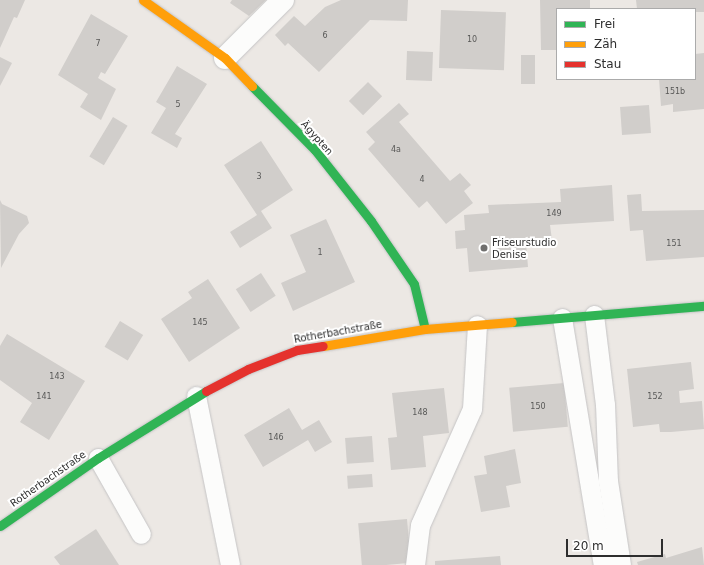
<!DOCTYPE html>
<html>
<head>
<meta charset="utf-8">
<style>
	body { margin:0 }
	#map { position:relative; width:704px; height:565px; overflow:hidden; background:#ece8e4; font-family:"DejaVu Sans",sans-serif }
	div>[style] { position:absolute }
	.building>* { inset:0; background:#d1cecb; transform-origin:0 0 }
	.roads { filter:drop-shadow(0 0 1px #c5c4c5) drop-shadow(0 0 1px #c5c4c5) }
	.lane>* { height:19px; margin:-9.5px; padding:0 9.5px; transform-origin:9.5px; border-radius:9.5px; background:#fcfcfb }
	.street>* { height:22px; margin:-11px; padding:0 11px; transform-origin:11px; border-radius:11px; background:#fcfcfb }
	.fast>* { height:9px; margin:-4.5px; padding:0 4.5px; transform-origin:4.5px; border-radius:4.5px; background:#30b455 }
	.slow>* { height:9px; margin:-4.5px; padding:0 4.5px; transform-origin:4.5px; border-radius:4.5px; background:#ff9f0a }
	.jam>* { height:9px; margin:-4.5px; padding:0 4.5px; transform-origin:4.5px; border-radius:4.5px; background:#e5322d }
	.dots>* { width:11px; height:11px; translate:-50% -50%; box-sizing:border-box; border:2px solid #fff; border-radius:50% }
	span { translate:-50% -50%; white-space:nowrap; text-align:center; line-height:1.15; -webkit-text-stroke:4px #fff; paint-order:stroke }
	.number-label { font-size:8px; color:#585857 }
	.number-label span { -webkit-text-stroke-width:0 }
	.street-label { font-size:10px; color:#2e2e2e }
	.poi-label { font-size:10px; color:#2e2e2e }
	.left { translate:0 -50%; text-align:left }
	.legend { position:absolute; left:556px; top:8px; width:140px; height:72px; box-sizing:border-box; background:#fff; border:1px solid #ababab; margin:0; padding:5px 7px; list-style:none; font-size:12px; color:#2e2e2e }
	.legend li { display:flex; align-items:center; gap:8px; height:20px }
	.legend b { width:20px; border:1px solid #ababab }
	.scale { position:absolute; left:566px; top:539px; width:97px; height:18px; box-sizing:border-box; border:2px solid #2e2e2e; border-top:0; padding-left:5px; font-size:12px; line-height:14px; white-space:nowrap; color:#2e2e2e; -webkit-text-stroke:3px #fff; paint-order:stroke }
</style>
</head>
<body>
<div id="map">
	<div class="building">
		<div style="clip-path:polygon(0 0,25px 0,17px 18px,14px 17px,0 48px)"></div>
		<div style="clip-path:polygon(232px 0,266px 0,249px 16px,230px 3px)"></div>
		<div style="clip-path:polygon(341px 0,408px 0,407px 21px,370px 20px,319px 72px,288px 43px,285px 46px,275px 35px,294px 16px,305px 26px,325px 7px)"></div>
		<div style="clip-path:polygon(540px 0,590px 0,590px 9px,557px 9px,557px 50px,541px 50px)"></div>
		<div style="clip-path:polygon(636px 0,704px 0,704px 12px,695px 12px,695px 9px,637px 9px)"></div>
		<div style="left:441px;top:10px;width:65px;height:58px;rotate:2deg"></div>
		<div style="clip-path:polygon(91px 14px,128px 36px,105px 74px,101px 72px,98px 78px,116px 89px,101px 120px,80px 107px,88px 94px,58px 75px)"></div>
		<div style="left:407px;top:51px;width:26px;height:29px;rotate:2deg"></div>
		<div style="clip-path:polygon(704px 53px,704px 109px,673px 112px,673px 104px,661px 106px,659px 79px,695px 79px,695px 54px)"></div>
		<div style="left:521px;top:55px;width:14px;height:29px"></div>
		<div style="clip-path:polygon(0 57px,12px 63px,0 86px)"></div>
		<div style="clip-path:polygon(177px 66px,207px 84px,175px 134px,182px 138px,177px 148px,151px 133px,166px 108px,156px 102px)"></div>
		<div style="left:368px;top:82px;width:20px;height:27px;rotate:45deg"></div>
		<div style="clip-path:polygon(399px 103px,409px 114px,399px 122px,450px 181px,460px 173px,471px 185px,464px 191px,473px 203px,446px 224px,427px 201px,419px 208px,368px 149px,375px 142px,366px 132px)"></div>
		<div style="left:649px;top:105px;width:28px;height:29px;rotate:86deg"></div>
		<div style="left:113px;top:117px;width:17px;height:46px;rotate:31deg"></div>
		<div style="clip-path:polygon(261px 141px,293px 190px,261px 211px,272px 228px,240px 248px,230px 232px,257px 215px,224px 165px)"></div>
		<div style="clip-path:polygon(612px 185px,614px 221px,550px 225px,552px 240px,526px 242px,528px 267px,469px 272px,467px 248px,456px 249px,455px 231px,465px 230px,464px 215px,489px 213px,488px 205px,561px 202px,560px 189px)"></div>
		<div style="clip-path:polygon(641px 194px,642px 211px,704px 210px,704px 257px,646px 261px,643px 230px,630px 231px,627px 195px)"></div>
		<div style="clip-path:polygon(0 200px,2px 204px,27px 216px,29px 223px,19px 234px,1px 268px)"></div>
		<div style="clip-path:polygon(326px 219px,355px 282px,293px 311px,281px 283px,306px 272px,290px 235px)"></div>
		<div style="left:261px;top:273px;width:27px;height:30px;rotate:57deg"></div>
		<div style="clip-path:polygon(208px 279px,240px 328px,189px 362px,161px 319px,192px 298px,188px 292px)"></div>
		<div style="left:120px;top:321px;width:27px;height:30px;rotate:31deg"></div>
		<div style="clip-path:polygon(7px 334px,85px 381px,49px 440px,20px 422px,32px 403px,0 380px,0 346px)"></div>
		<div style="clip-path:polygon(691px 362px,694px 389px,679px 391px,680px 403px,702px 401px,704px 429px,671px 432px,660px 432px,659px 424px,633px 427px,627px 369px)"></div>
		<div style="left:564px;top:383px;width:44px;height:55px;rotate:85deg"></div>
		<div style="clip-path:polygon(444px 388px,449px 433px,423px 436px,426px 467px,391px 470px,388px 438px,397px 437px,392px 393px)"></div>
		<div style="clip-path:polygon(289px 408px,302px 430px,319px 420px,332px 442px,315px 452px,308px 440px,263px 467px,244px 435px)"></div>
		<div style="left:372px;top:436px;width:26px;height:27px;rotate:86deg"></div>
		<div style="clip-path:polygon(515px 449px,521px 483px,506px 486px,510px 507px,481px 512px,474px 476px,487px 474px,484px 456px)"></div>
		<div style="left:372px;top:474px;width:13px;height:25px;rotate:86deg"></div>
		<div style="left:407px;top:519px;width:44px;height:49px;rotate:85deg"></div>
		<div style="clip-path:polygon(96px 529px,119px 565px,60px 565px,54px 557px)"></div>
		<div style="clip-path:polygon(702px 547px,704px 565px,638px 565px,637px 562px,665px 554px,666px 558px)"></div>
		<div style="clip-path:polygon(500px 556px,501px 565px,435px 565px,435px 561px)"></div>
	</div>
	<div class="roads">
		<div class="lane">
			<div style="left:594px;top:315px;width:90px;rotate:83deg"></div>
			<div style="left:605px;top:404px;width:77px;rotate:87.8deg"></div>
			<div style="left:608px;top:481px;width:85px;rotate:81.2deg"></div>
			<div style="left:562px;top:318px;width:250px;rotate:80.6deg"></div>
			<div style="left:196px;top:396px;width:172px;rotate:78.6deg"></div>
			<div style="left:98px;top:458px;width:87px;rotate:60.5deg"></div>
			<div style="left:415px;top:565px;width:40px;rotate:-82.9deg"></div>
			<div style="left:420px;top:525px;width:127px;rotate:-65.9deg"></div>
			<div style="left:472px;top:409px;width:84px;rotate:-86.6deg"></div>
		</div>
		<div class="street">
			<div style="left:225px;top:58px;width:82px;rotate:-45deg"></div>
		</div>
		<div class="fast">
			<div style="left:252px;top:86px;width:90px;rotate:45.5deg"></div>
			<div style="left:315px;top:150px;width:90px;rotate:51.7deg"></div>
			<div style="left:371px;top:221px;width:76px;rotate:55.7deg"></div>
			<div style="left:414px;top:284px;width:46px;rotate:76.3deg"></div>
			<div style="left:512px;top:322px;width:193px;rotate:-4.8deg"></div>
			<div style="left:0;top:526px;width:119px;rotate:-34.8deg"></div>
			<div style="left:98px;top:458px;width:127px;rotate:-31.8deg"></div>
		</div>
		<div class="slow">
			<div style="left:143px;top:0;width:100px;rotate:35.3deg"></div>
			<div style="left:225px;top:58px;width:39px;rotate:46deg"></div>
			<div style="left:323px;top:346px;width:103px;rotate:-9.5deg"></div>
			<div style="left:425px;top:329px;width:87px;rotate:-4.6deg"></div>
		</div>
		<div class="jam">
			<div style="left:206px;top:391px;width:47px;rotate:-27.6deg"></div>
			<div style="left:248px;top:369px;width:53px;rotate:-21.2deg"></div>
			<div style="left:297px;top:350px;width:26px;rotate:-9deg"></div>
		</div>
	</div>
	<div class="dots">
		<div style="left:484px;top:248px;background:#706f6e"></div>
	</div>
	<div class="number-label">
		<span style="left:325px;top:36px">6</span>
		<span style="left:472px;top:40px">10</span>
		<span style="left:98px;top:44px">7</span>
		<span style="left:675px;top:92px">151b</span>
		<span style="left:178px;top:105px">5</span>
		<span style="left:396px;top:150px">4a</span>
		<span style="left:259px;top:177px">3</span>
		<span style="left:422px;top:180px">4</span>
		<span style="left:554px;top:214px">149</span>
		<span style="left:674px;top:244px">151</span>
		<span style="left:320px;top:253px">1</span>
		<span style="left:200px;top:323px">145</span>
		<span style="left:57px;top:377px">143</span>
		<span style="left:44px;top:397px">141</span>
		<span style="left:655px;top:397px">152</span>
		<span style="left:538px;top:407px">150</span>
		<span style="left:420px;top:413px">148</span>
		<span style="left:276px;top:438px">146</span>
	</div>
	<div class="street-label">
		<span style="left:317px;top:138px;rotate:48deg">Ägypten</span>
		<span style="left:338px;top:332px;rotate:-10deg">Rotherbachstraße</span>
		<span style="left:48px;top:479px;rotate:-35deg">Rotherbachstraße</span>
	</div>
	<div class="poi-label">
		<span class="left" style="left:492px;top:248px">Friseurstudio<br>Denise</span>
	</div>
	<ul class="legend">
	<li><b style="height:5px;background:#30b455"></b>Frei</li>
	<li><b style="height:5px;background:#ff9f0a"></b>Zäh</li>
	<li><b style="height:5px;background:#e5322d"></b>Stau</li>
	</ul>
	<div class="scale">20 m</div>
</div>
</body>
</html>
